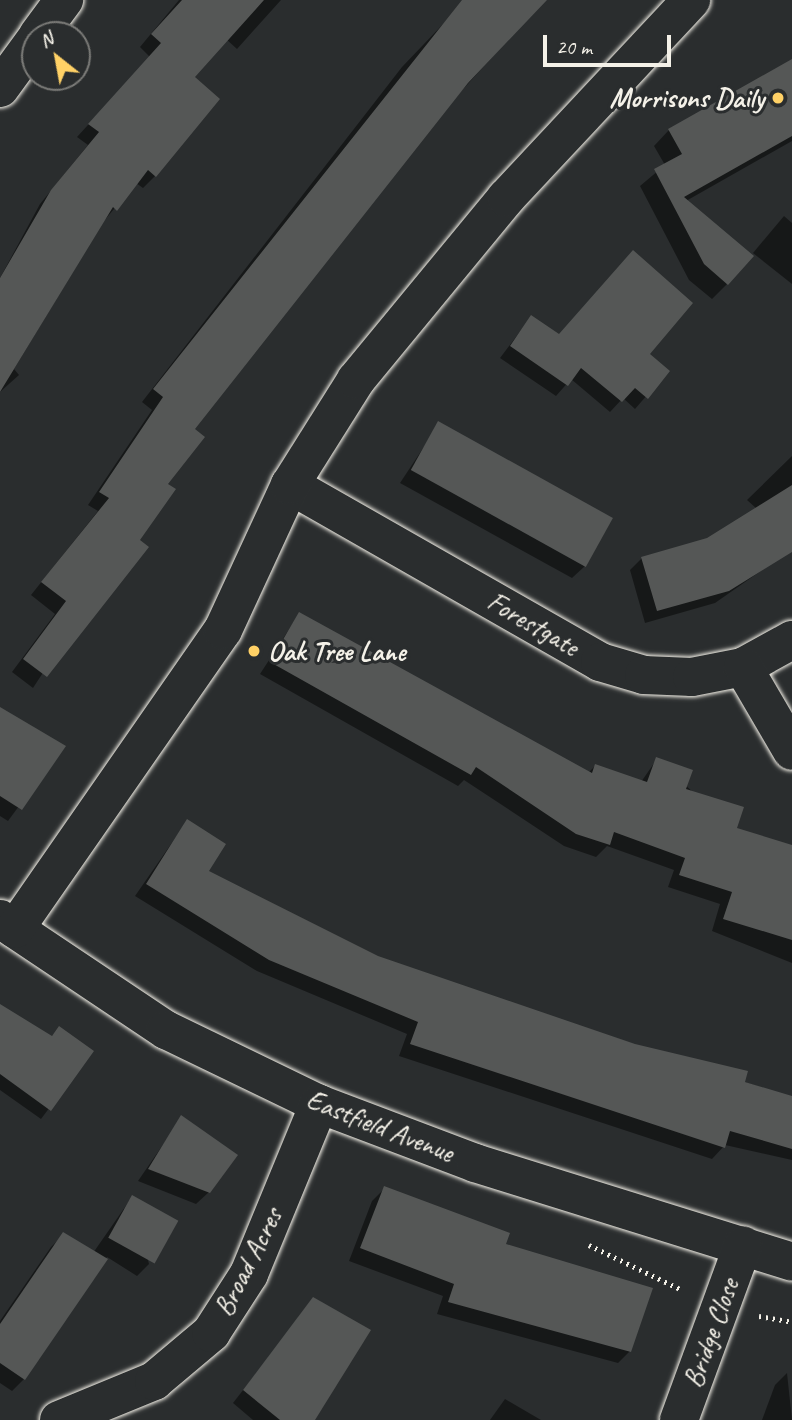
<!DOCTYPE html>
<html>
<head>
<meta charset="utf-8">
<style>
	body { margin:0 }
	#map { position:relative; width:792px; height:1420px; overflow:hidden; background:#2a2d2e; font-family:Caveat,sans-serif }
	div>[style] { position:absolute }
	.shadow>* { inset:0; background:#0007 }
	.building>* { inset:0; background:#555756; transform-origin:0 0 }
	.path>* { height:4.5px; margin-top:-2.25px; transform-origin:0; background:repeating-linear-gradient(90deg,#f4f1e8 0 2px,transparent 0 7px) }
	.roads { filter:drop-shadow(0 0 2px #f4f1e8) drop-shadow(0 0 2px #f4f1e8) }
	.street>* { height:38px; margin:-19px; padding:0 19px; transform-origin:19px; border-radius:19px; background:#2a2d2e }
	.dots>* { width:19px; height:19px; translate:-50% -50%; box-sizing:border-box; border:4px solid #2a2d2e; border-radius:50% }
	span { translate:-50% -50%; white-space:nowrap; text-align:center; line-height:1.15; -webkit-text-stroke:6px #2a2d2e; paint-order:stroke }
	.poi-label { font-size:28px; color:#f4f1e8; font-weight:700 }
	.right { translate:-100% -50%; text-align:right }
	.left { translate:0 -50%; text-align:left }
	.street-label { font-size:28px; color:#f4f1e8 }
	.north { position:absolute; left:21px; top:21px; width:70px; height:70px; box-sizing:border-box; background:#2a2d2e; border:2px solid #7b7b78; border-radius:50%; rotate:329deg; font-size:19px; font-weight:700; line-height:28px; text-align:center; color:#f4f1e8 }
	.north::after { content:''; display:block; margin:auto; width:24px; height:32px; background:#ffd166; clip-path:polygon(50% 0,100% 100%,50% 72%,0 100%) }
	.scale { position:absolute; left:543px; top:35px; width:128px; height:32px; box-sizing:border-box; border:4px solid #f4f1e8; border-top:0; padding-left:9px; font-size:21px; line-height:24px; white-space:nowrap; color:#f4f1e8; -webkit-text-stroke:5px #2a2d2e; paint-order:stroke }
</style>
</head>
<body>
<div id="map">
	<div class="shadow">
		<div style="clip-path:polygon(179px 0,281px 0,237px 49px,226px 39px,193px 77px,155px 176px,143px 188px,136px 183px,103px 222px,14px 369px,19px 375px,0 392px,0 278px,40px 204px,88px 145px,77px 137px,150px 57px,140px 47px)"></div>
		<div style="clip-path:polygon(466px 0,544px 0,446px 108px,192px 429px,166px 484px,33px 688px,12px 672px,55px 614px,31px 595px,98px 511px,88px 505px,152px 410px,142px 402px,402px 67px)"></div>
		<div style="clip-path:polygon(792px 61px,792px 141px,686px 201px,727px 284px,712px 299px,689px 280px,640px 186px,665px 165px,654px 146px,669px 130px)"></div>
		<div style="clip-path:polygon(784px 216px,792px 223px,792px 284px,753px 253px)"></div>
		<div style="clip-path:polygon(531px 317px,559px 336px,668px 371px,635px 409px,623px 398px,610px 412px,571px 379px,556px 396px,500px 358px)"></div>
		<div style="clip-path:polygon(439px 424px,585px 566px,572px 578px,400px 483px)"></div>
		<div style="clip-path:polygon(792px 456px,792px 531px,775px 561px,715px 603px,645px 623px,630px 570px,642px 558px,708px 540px,757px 509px,747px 500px)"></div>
		<div style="clip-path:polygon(299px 614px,588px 773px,595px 766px,641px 782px,657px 759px,734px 830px,792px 859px,792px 963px,712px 931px,720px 904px,668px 887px,674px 870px,607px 846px,596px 857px,564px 846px,464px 780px,458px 786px,260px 674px)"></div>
		<div style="clip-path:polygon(0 710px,63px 746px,8px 821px,0 816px)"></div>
		<div style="clip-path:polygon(187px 821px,206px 872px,377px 957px,792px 1098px,792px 1160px,725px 1145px,712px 1159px,399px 1056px,407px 1034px,257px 971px,135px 896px)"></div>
		<div style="clip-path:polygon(0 1010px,51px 1037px,60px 1028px,92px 1051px,41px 1119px,0 1090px)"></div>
		<div style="clip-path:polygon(182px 1117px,209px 1192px,196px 1204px,138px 1181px)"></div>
		<div style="clip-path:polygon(384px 1189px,504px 1245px,630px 1351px,618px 1363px,437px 1314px,443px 1296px,349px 1261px,372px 1201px)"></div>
		<div style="clip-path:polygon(132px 1197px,149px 1264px,137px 1276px,107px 1257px,24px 1379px,12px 1391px,0 1383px,0 1321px,51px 1247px,63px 1235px,93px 1253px)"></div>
		<div style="clip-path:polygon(314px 1299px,369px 1331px,313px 1420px,253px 1420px,233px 1403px)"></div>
		<div style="clip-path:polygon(787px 1373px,792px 1420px,762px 1420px,775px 1385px)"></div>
		<div style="clip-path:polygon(505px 1399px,541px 1420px,490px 1420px)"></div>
	</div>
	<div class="building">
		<div style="clip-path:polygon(182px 0,264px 0,195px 77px,220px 99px,156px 177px,148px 170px,117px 211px,113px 207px,0 392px,0 278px,51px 190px,99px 132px,88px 124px,161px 43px,151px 34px)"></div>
		<div style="clip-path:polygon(462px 0,547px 0,468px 83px,195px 429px,205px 437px,168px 484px,176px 489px,140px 540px,149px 547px,47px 677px,23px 659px,66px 601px,41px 582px,109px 498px,99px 492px,163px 397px,153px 389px)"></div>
		<div style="clip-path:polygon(792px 59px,792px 136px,684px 197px,754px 256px,728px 285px,704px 264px,654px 169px,682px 154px,668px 129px)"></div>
		<div style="clip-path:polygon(633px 250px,693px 303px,650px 354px,670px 371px,648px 399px,635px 388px,622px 402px,581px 368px,568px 386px,510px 346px,531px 315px,559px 334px)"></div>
		<div style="left:438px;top:421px;width:200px;height:56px;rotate:29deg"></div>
		<div style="clip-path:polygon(792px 485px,792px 552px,729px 591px,657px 611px,641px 557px,707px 538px)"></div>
		<div style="clip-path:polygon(299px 612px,592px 773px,595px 764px,647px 782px,656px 757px,693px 770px,686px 789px,744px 807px,737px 828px,792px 845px,792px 940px,723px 919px,732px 892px,679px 875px,685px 858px,614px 832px,610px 845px,576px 834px,476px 767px,471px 775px,270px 662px)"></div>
		<div style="clip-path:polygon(0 707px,66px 746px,22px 810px,0 796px)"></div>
		<div style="clip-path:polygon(187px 819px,226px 844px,209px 871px,378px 956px,635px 1044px,748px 1071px,745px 1082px,792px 1096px,792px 1149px,730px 1131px,725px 1148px,410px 1044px,418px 1022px,269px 960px,146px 884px)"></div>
		<div style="clip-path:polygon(0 1004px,52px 1036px,59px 1026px,94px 1051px,51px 1111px,0 1074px)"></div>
		<div style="clip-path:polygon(181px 1115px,238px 1155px,210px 1193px,148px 1169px)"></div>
		<div style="clip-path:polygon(384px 1186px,510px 1233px,506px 1244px,653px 1288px,631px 1352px,448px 1302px,454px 1284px,360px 1248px)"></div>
		<div style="left:132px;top:1195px;width:53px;height:49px;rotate:29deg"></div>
		<div style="clip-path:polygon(63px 1232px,108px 1259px,25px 1380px,0 1363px,0 1324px)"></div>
		<div style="clip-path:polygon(313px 1297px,371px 1330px,315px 1420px,280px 1420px,243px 1390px)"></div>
	</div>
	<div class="path">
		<div style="left:589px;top:1245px;width:103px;rotate:25.8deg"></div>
		<div style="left:759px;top:1316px;width:34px;rotate:10deg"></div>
	</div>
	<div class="roads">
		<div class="street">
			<div style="left:38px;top:35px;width:44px;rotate:-53.4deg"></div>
			<div style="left:0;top:88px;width:59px;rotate:-53.9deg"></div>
			<div style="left:290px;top:485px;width:357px;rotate:29.7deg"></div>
			<div style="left:600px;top:662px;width:46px;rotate:16.5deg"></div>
			<div style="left:644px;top:675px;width:48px;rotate:2.4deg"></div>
			<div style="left:692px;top:677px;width:52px;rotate:-11.1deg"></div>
			<div style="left:743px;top:667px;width:56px;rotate:-28.9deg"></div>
			<div style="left:743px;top:667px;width:97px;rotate:59.7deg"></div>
			<div style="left:0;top:919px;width:200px;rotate:33.8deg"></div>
			<div style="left:166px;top:1030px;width:170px;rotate:25.8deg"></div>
			<div style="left:319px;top:1104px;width:167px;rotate:20.7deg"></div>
			<div style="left:475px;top:1163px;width:332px;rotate:17.3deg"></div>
			<div style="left:15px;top:929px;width:364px;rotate:-55.2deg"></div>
			<div style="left:223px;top:630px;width:160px;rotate:-65.2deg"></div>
			<div style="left:290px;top:485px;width:124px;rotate:-57.8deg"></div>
			<div style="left:356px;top:380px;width:236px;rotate:-50.5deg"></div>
			<div style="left:506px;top:198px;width:271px;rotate:-46.9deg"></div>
			<div style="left:59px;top:1420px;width:103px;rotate:-22.3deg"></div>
			<div style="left:154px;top:1381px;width:75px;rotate:-40.1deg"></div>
			<div style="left:211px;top:1333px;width:70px;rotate:-57.2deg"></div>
			<div style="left:249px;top:1274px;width:184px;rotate:-67.6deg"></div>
			<div style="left:679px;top:1420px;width:186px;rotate:-69.9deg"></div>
		</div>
	</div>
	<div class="dots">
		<div style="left:778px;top:98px;background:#ffd166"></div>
		<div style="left:254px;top:651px;background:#ffd166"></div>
	</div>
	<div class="poi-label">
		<span class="right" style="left:764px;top:98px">Morrisons Daily</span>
		<span class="left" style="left:268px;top:651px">Oak Tree Lane</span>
	</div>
	<div class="street-label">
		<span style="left:533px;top:624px;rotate:30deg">Forestgate</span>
		<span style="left:380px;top:1126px;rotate:21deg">Eastfield Avenue</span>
		<span style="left:248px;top:1262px;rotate:-63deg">Broad Acres</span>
		<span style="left:711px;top:1333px;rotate:-70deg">Bridge Close</span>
	</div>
	<div class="north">N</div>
	<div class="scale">20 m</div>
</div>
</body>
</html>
